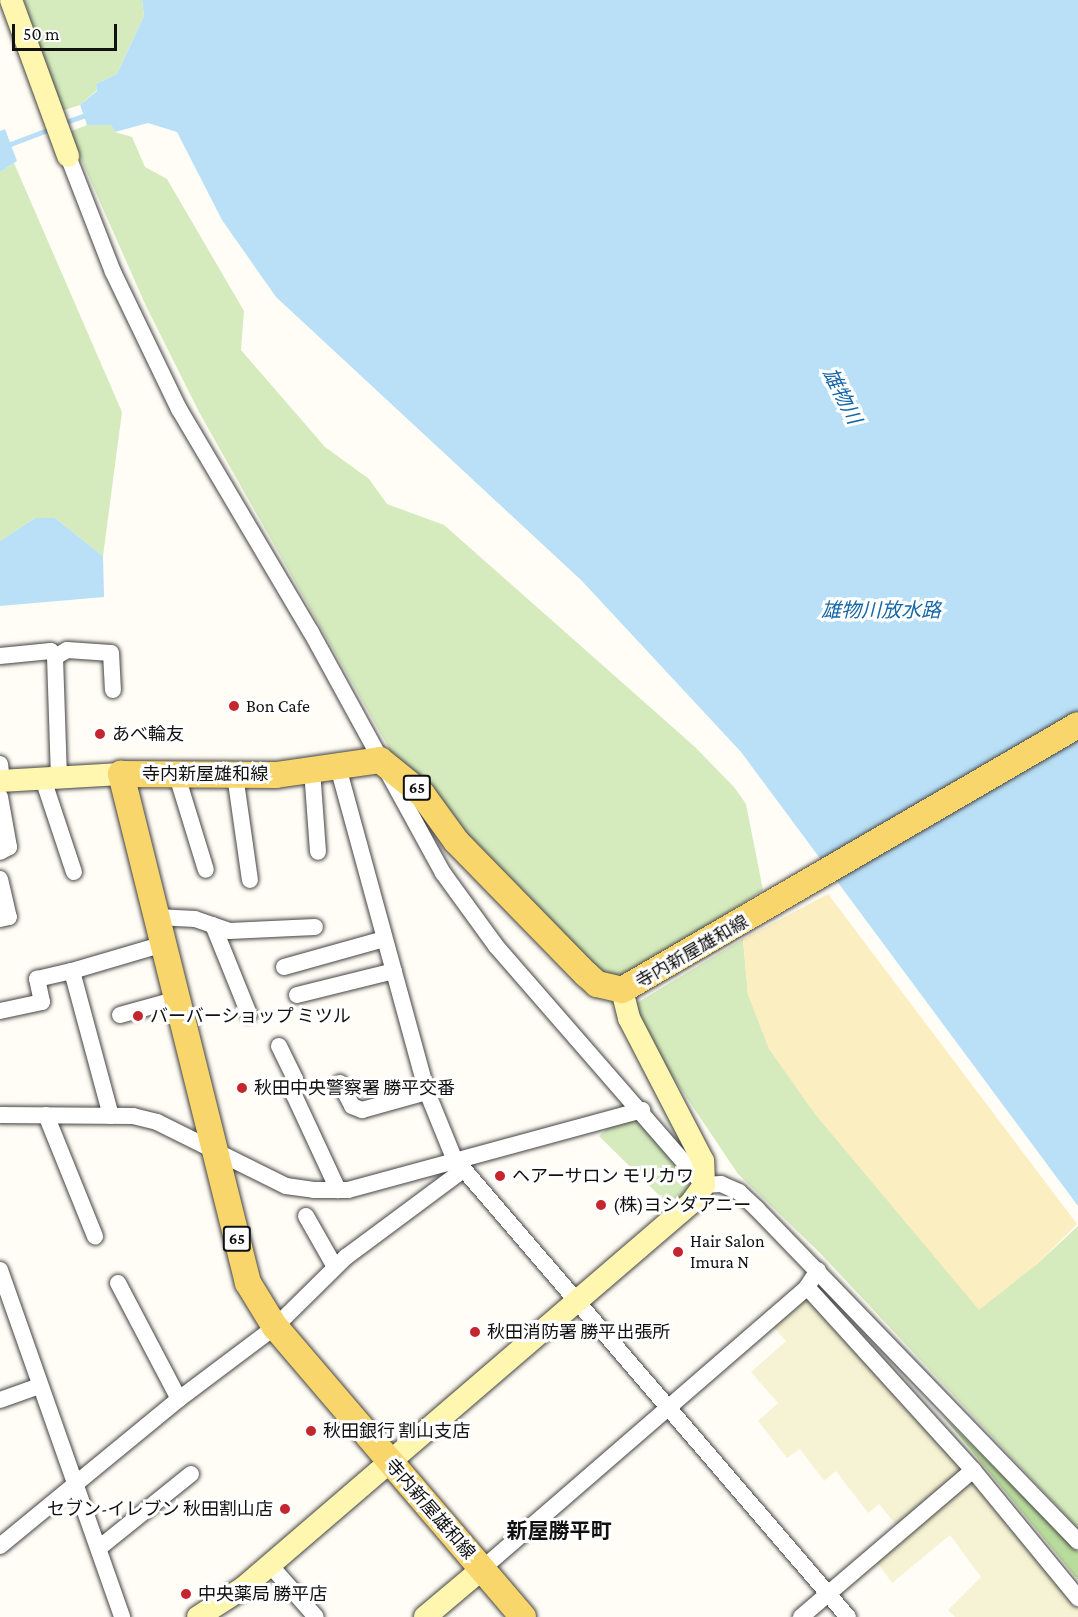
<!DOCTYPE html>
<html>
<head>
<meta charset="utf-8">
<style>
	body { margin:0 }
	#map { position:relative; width:1078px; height:1617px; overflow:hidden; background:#fffdf5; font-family:"Crimson Pro","Noto Sans JP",serif }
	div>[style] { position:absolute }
	.farmland>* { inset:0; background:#f6f3d4 }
	.green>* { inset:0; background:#d5ebbd }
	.forest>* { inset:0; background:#b9dc9c }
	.sand>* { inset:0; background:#fbeec1 }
	.water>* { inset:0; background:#b9e0f7 }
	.stream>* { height:4.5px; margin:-2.25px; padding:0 2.25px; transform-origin:2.25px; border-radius:2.25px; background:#b9e0f7 }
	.roads { filter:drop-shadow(0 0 2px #444) drop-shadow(0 0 2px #444) }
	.street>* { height:16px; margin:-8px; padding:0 8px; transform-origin:8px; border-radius:8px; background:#fff }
	.secondary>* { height:22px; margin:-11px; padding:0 11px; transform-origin:11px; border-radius:11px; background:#fff6b0 }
	.primary>* { height:26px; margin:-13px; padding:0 13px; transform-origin:13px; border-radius:13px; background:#f9d66b }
	.dots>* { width:16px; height:16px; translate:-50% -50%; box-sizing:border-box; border:3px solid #fff; border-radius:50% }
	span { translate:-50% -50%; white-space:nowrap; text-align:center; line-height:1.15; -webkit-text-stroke:6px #fff; paint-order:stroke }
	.shield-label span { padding:2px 4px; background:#fff; border:2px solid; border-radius:4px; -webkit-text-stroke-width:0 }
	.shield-label { font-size:16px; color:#111; font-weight:700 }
	.poi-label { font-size:18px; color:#111 }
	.left { translate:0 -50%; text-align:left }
	.right { translate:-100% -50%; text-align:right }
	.street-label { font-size:18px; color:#111 }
	.water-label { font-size:20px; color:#1768a6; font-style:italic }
	.quarter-label { font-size:21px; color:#111; font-weight:700 }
	.scale { position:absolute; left:12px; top:24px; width:105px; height:27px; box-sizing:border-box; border:3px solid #111; border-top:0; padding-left:8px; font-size:18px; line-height:21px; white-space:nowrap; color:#111; -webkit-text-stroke:4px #fff; paint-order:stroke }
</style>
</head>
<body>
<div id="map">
	<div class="farmland">
		<div style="clip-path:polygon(806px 1294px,967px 1469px,1078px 1604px,1078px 1617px,955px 1617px,948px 1610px,981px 1577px,950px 1535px,892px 1583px,869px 1551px,897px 1526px,879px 1504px,868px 1513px,836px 1471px,824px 1481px,800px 1449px,787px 1458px,758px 1421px,778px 1403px,751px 1372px,786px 1341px,770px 1323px)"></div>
	</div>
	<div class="green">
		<div style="clip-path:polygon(24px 0,142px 0,144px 16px,117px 74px,96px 84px,97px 90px,80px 105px,61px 111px)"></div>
		<div style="clip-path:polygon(87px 125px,111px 125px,115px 132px,132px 137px,145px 167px,167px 179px,244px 311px,241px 350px,325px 447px,369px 479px,387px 504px,444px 525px,695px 747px,734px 787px,746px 804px,763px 890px,624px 980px,606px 978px,458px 834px,425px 778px,395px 759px,199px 412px,146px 306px,69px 132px)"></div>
		<div style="clip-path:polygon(14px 163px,122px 412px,103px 556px,55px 518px,35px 518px,0 541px,0 172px)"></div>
		<div style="clip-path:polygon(743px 939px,748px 995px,1036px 1265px,1078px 1226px,1078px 1528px,820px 1253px,738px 1174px,644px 1034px,635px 1004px)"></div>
		<div style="clip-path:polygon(638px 1117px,685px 1170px,690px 1187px,672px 1208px,599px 1136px,614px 1123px)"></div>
	</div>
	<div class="forest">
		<div style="clip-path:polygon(942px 1415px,1078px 1552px,1078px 1580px)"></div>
	</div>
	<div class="sand">
		<div style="clip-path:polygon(828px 894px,1077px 1224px,1036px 1265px,979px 1310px,814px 1113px,769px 1049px,748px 995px,743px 939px)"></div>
	</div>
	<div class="water">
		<div style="clip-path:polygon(142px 0,1078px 0,1078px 1206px,741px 752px,582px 581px,276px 297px,222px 220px,177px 132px,148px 123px,115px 132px,111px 125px,87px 125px,80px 105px,97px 91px,96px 84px,117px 74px,144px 16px)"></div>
		<div style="clip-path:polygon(5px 129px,17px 161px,0 172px,0 131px)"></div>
		<div style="clip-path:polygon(35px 518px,55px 518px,103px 556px,104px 597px,0 606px,0 541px)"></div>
	</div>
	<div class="stream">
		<div style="left:63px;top:123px;width:28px;rotate:-19deg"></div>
		<div style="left:0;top:148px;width:53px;rotate:-20.8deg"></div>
	</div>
	<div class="roads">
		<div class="street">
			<div style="left:68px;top:156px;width:124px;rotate:68.8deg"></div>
			<div style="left:113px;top:272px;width:152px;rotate:64.3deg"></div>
			<div style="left:179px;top:409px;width:259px;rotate:59.4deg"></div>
			<div style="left:311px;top:632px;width:275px;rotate:61.3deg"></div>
			<div style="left:443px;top:873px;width:90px;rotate:54deg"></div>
			<div style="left:496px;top:946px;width:317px;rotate:49deg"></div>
			<div style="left:704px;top:1185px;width:17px;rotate:-3deg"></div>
			<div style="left:721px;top:1184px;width:20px;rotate:24deg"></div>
			<div style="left:739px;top:1192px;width:25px;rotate:43deg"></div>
			<div style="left:757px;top:1209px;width:462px;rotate:46deg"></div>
			<div style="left:0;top:656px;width:51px;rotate:-5.6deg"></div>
			<div style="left:51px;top:651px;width:7px;rotate:56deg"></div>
			<div style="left:55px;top:657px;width:121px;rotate:88.1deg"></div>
			<div style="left:55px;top:657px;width:14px;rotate:-30deg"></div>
			<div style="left:67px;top:650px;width:44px;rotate:3.9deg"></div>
			<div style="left:111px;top:653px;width:37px;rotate:87deg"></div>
			<div style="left:0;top:764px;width:17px;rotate:83deg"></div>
			<div style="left:338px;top:767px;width:337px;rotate:74.7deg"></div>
			<div style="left:427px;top:1092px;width:71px;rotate:67.8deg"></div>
			<div style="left:454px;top:1158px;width:605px;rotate:49.36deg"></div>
			<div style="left:312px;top:770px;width:82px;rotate:85.8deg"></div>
			<div style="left:235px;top:775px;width:106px;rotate:81.9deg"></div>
			<div style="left:177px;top:776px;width:98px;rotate:72.9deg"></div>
			<div style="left:43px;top:779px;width:98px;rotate:71.6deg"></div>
			<div style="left:0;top:797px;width:51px;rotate:79.8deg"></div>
			<div style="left:9px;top:847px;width:10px;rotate:151deg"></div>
			<div style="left:0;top:879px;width:39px;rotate:77deg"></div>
			<div style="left:9px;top:917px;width:9px;rotate:167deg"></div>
			<div style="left:157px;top:917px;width:38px;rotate:3deg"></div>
			<div style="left:195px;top:919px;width:36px;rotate:19deg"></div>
			<div style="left:229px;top:931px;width:86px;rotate:-2.7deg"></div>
			<div style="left:213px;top:925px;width:96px;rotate:68deg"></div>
			<div style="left:284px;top:967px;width:104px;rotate:-15.6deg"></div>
			<div style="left:297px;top:995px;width:100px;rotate:-13.9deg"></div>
			<div style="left:0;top:1011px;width:43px;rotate:-12.1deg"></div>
			<div style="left:42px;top:1002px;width:24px;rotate:-102deg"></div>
			<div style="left:37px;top:979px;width:36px;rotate:-13deg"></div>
			<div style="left:120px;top:1015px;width:60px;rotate:-15.4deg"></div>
			<div style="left:279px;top:1046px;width:37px;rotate:64deg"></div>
			<div style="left:295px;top:1079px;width:16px;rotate:94deg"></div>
			<div style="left:294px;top:1095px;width:105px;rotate:65.1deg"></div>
			<div style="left:340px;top:1083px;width:26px;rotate:62deg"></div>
			<div style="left:352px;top:1106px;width:11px;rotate:22deg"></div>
			<div style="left:362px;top:1110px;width:67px;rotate:-15.5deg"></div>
			<div style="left:0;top:1115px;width:133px;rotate:0.4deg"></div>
			<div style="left:133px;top:1116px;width:25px;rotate:14deg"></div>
			<div style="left:157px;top:1122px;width:144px;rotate:26.4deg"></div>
			<div style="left:286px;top:1186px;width:28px;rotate:8deg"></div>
			<div style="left:314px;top:1190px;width:34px"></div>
			<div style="left:348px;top:1190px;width:305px;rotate:-15.2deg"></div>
			<div style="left:46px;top:1115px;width:131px;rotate:68deg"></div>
			<div style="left:111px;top:1116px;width:150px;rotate:-105.1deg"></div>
			<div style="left:72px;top:971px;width:96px;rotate:-16.4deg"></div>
			<div style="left:306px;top:1216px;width:59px;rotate:60.4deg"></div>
			<div style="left:0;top:1270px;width:368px;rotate:70.6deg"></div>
			<div style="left:118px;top:1283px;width:131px;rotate:62.3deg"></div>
			<div style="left:807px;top:1287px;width:247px;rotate:47.8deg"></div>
			<div style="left:973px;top:1470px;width:166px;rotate:50.6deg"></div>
			<div style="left:0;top:1400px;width:41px;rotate:-19.7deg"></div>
			<div style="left:0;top:1546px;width:232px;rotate:-39.4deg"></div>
			<div style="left:179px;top:1399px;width:120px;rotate:-36.9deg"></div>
			<div style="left:275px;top:1327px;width:100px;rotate:-44.6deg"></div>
			<div style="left:346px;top:1257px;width:146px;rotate:-36.6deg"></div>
			<div style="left:99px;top:1548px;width:118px;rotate:-38.8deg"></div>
			<div style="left:270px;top:1565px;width:69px;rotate:48.5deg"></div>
			<div style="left:482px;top:1569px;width:430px;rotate:-40.9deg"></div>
			<div style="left:807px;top:1287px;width:20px;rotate:-57deg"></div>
			<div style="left:801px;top:1617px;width:226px;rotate:-40.5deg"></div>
		</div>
		<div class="secondary">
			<div style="left:11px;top:0;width:166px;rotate:69.9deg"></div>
			<div style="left:0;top:781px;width:121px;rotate:-3.3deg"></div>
			<div style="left:198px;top:1617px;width:54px;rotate:-32.8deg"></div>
			<div style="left:243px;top:1588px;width:591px;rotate:-40.67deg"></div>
			<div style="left:691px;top:1203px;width:22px;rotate:-54deg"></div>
			<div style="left:704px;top:1185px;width:24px;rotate:-92deg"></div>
			<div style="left:703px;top:1161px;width:161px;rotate:-117.4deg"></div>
			<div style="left:629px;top:1018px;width:29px;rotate:-104deg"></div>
			<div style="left:425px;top:1617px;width:75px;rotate:-40.1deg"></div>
		</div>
		<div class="primary">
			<div style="left:523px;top:1617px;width:382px;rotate:-130.5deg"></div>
			<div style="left:275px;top:1327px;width:52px;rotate:-121.5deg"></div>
			<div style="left:248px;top:1283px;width:525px;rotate:-104.01deg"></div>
			<div style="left:121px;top:774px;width:155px;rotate:0.4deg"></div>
			<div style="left:276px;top:775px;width:105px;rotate:-8.2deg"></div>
			<div style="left:380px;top:760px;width:54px;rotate:39deg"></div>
			<div style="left:422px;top:794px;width:58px;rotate:54.1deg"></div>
			<div style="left:456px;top:841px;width:186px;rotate:45.7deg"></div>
			<div style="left:586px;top:974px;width:15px;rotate:42deg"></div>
			<div style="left:597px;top:984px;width:26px;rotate:13deg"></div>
			<div style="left:622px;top:990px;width:527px;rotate:-30.16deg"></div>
		</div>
	</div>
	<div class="dots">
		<div style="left:234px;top:706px;background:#c4262e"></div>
		<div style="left:100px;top:734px;background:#c4262e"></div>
		<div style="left:138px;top:1016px;background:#c4262e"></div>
		<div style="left:242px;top:1088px;background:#c4262e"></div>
		<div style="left:500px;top:1176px;background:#c4262e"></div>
		<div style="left:601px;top:1205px;background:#c4262e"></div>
		<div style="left:678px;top:1252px;background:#c4262e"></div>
		<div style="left:475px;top:1332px;background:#c4262e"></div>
		<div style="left:311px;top:1431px;background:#c4262e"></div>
		<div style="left:285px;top:1509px;background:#c4262e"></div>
		<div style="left:186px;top:1594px;background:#c4262e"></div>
	</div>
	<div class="shield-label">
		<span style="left:417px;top:788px">65</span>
		<span style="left:237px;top:1239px">65</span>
	</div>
	<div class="poi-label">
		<span class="left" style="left:246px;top:706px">Bon Cafe</span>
		<span class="left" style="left:112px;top:734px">あべ輪友</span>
		<span class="left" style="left:150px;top:1016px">バーバーショップ ミツル</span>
		<span class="left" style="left:254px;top:1088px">秋田中央警察署 勝平交番</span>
		<span class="left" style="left:512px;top:1176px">ヘアーサロン モリカワ</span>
		<span class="left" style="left:613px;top:1205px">(株)ヨシダアニー</span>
		<span class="left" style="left:690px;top:1252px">Hair Salon<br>Imura N</span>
		<span class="left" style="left:487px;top:1332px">秋田消防署 勝平出張所</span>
		<span class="left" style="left:323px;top:1431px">秋田銀行 割山支店</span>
		<span class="right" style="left:273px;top:1509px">セブン-イレブン 秋田割山店</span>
		<span class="left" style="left:198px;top:1594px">中央薬局 勝平店</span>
	</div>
	<div class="street-label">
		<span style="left:205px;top:774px">寺内新屋雄和線</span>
		<span style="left:692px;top:952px;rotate:-30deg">寺内新屋雄和線</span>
		<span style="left:430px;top:1509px;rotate:49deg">寺内新屋雄和線</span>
	</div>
	<div class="water-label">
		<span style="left:842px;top:396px;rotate:63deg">雄物川</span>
		<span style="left:881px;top:610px">雄物川放水路</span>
	</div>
	<div class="quarter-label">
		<span style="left:559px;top:1531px">新屋勝平町</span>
	</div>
	<div class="scale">50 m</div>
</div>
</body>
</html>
